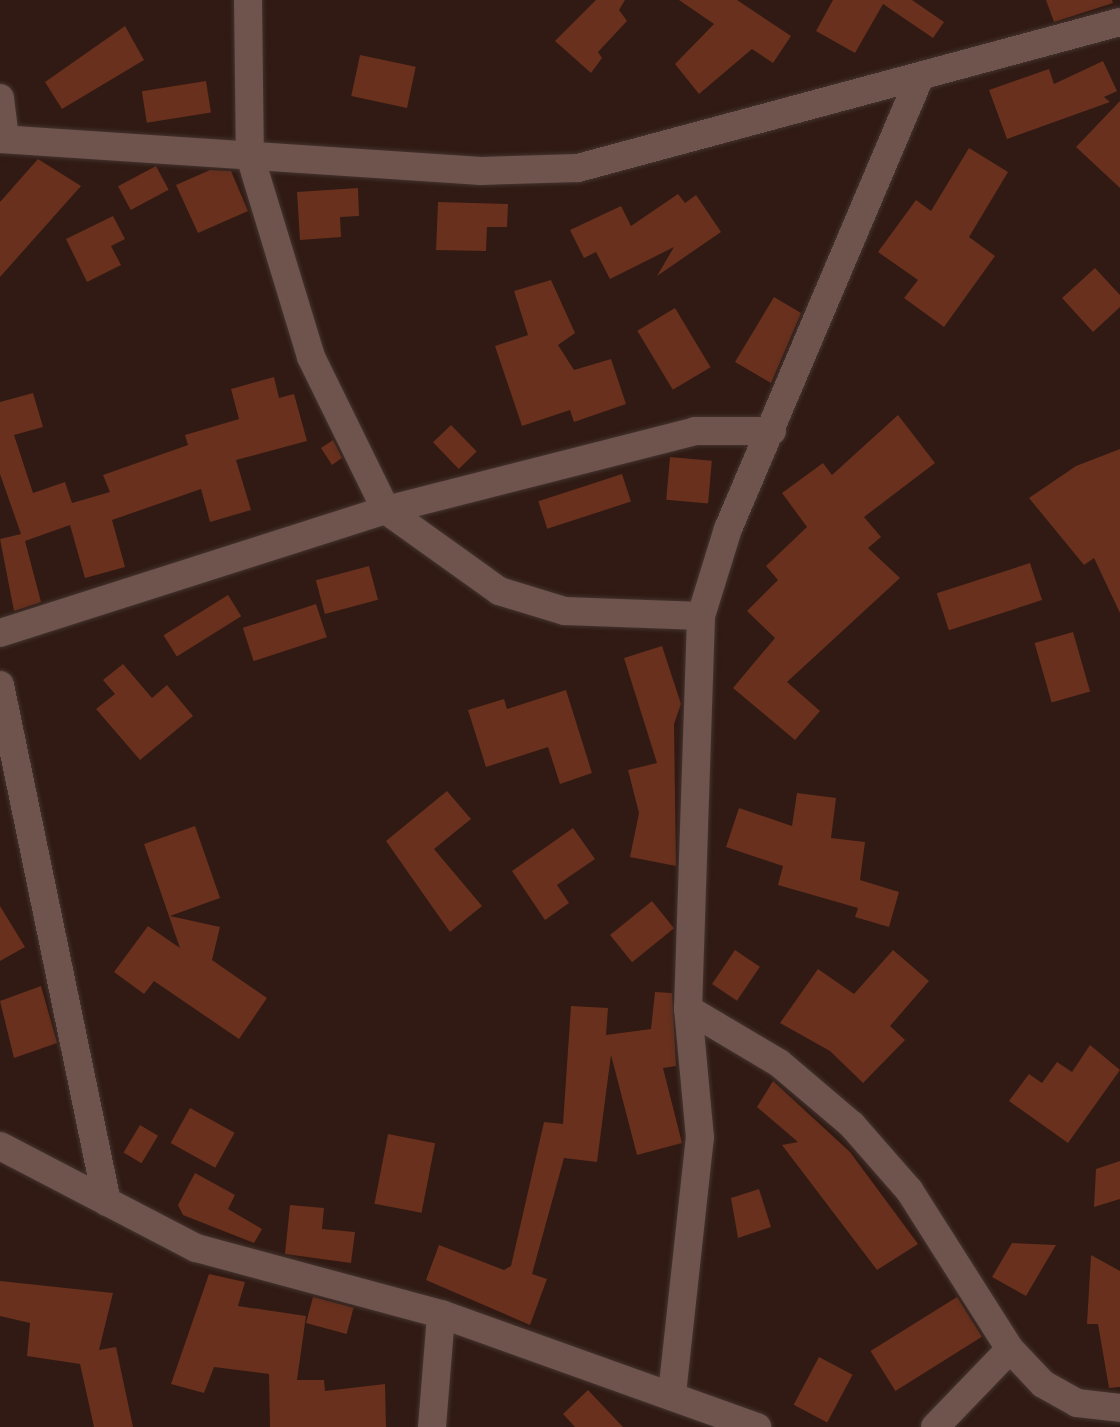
<!DOCTYPE html>
<html>
<head>
<meta charset="utf-8">
<style>
	body { margin:0 }
	#map { position:relative; width:1120px; height:1427px; overflow:hidden; background:#301a13; font-family:Helvetica,sans-serif }
	div>[style] { position:absolute }
	.building>* { inset:0; background:#68301d; transform-origin:0 0 }
	.roads { filter:drop-shadow(0 0 2px #44332f) drop-shadow(0 0 2px #44332f) }
	.minor>* { height:28px; margin:-14px; padding:0 14px; transform-origin:14px; border-radius:14px; background:#6e544c }
	span { translate:-50% -50%; white-space:nowrap; text-align:center; line-height:1.15; -webkit-text-stroke:8px #301a13; paint-order:stroke }
</style>
</head>
<body>
<div id="map">
	<div class="building">
		<div style="clip-path:polygon(596px 0,625px 0,619px 10px,627px 21px,598px 52px,602px 58px,591px 73px,555px 41px)"></div>
		<div style="clip-path:polygon(679px 0,737px 0,791px 36px,773px 63px,752px 49px,699px 94px,675px 64px,714px 24px)"></div>
		<div style="clip-path:polygon(833px 0,912px 0,944px 22px,933px 38px,883px 4px,855px 53px,816px 31px)"></div>
		<div style="clip-path:polygon(1046px 0,1112px 0,1113px 3px,1054px 22px)"></div>
		<div style="clip-path:polygon(125px 26px,144px 60px,62px 109px,45px 82px)"></div>
		<div style="left:360px;top:55px;width:57px;height:42px;rotate:12deg"></div>
		<div style="clip-path:polygon(1103px 61px,1117px 91px,1104px 97px,1110px 102px,1007px 139px,989px 90px,1049px 69px,1054px 84px)"></div>
		<div style="left:206px;top:81px;width:32px;height:65px;rotate:81deg"></div>
		<div style="clip-path:polygon(1120px 101px,1120px 188px,1076px 147px)"></div>
		<div style="clip-path:polygon(969px 148px,1008px 172px,969px 237px,995px 256px,944px 327px,904px 298px,918px 280px,878px 252px,916px 200px,931px 211px)"></div>
		<div style="clip-path:polygon(38px 159px,81px 186px,0 277px,0 202px)"></div>
		<div style="left:156px;top:166px;width:27px;height:43px;rotate:62deg"></div>
		<div style="clip-path:polygon(210px 170px,231px 171px,248px 211px,198px 233px,176px 185px)"></div>
		<div style="clip-path:polygon(358px 188px,359px 216px,340px 217px,341px 237px,300px 240px,297px 192px)"></div>
		<div style="clip-path:polygon(678px 194px,685px 203px,696px 195px,721px 232px,657px 276px,674px 247px,610px 279px,596px 252px,584px 258px,570px 230px,621px 206px,631px 226px)"></div>
		<div style="clip-path:polygon(438px 202px,508px 204px,507px 227px,487px 227px,486px 251px,436px 250px)"></div>
		<div style="clip-path:polygon(113px 216px,125px 239px,111px 246px,121px 265px,87px 282px,66px 239px)"></div>
		<div style="clip-path:polygon(1095px 268px,1120px 295px,1120px 307px,1093px 332px,1062px 298px)"></div>
		<div style="clip-path:polygon(551px 280px,575px 333px,558px 345px,574px 370px,611px 359px,626px 404px,574px 422px,570px 410px,522px 426px,495px 346px,528px 335px,514px 291px)"></div>
		<div style="clip-path:polygon(774px 297px,801px 313px,771px 383px,735px 362px)"></div>
		<div style="left:675px;top:308px;width:69px;height:44px;rotate:59deg"></div>
		<div style="clip-path:polygon(274px 377px,279px 398px,294px 394px,307px 441px,236px 460px,251px 510px,210px 522px,201px 489px,112px 520px,125px 567px,85px 578px,70px 525px,25px 541px,41px 602px,14px 611px,0 539px,21px 534px,0 474px,0 402px,33px 393px,43px 427px,14px 435px,33px 493px,65px 482px,72px 503px,110px 492px,103px 475px,188px 445px,185px 435px,239px 419px,231px 389px)"></div>
		<div style="clip-path:polygon(898px 415px,935px 463px,864px 517px,881px 537px,868px 548px,900px 578px,787px 682px,820px 711px,795px 740px,733px 688px,775px 638px,747px 611px,778px 580px,766px 566px,807px 527px,782px 493px,823px 463px,832px 475px)"></div>
		<div style="left:451px;top:425px;width:37px;height:25px;rotate:46deg"></div>
		<div style="clip-path:polygon(333px 440px,342px 458px,332px 465px,321px 448px)"></div>
		<div style="clip-path:polygon(1120px 449px,1120px 613px,1094px 558px,1084px 565px,1029px 498px,1076px 466px)"></div>
		<div style="left:670px;top:457px;width:42px;height:43px;rotate:5deg"></div>
		<div style="left:622px;top:474px;width:29px;height:88px;rotate:72deg"></div>
		<div style="left:1030px;top:563px;width:39px;height:98px;rotate:72deg"></div>
		<div style="left:369px;top:566px;width:35px;height:55px;rotate:75deg"></div>
		<div style="left:228px;top:595px;width:25px;height:76px;rotate:58deg"></div>
		<div style="left:316px;top:604px;width:35px;height:77px;rotate:72deg"></div>
		<div style="left:1073px;top:632px;width:62px;height:40px;rotate:74deg"></div>
		<div style="clip-path:polygon(662px 646px,681px 704px,674px 724px,676px 866px,630px 857px,639px 813px,628px 770px,657px 763px,624px 658px)"></div>
		<div style="clip-path:polygon(123px 664px,152px 698px,167px 685px,193px 716px,140px 760px,96px 709px,115px 694px,103px 680px)"></div>
		<div style="clip-path:polygon(566px 690px,592px 773px,560px 784px,548px 747px,486px 767px,468px 710px,504px 699px,507px 709px)"></div>
		<div style="clip-path:polygon(447px 791px,471px 819px,434px 849px,482px 906px,450px 932px,386px 841px)"></div>
		<div style="clip-path:polygon(797px 793px,836px 798px,831px 838px,865px 842px,860px 880px,899px 892px,889px 927px,855px 917px,858px 908px,778px 885px,783px 866px,726px 847px,739px 808px,792px 826px)"></div>
		<div style="clip-path:polygon(195px 826px,220px 898px,170px 916px,220px 927px,212px 960px,267px 998px,239px 1039px,154px 981px,144px 994px,114px 972px,148px 926px,180px 948px,144px 844px)"></div>
		<div style="clip-path:polygon(573px 828px,595px 859px,557px 885px,569px 903px,545px 920px,512px 871px)"></div>
		<div style="left:652px;top:901px;width:35px;height:54px;rotate:51deg"></div>
		<div style="clip-path:polygon(0 906px,25px 947px,0 961px)"></div>
		<div style="left:735px;top:950px;width:30px;height:41px;rotate:34deg"></div>
		<div style="clip-path:polygon(893px 950px,929px 981px,890px 1026px,905px 1040px,863px 1083px,830px 1051px,780px 1023px,818px 969px,854px 994px)"></div>
		<div style="clip-path:polygon(41px 986px,57px 1043px,14px 1058px,0 1001px)"></div>
		<div style="clip-path:polygon(655px 992px,672px 993px,676px 1066px,663px 1068px,682px 1143px,637px 1155px,611px 1055px,597px 1162px,564px 1158px,532px 1274px,547px 1279px,530px 1325px,426px 1280px,439px 1245px,504px 1270px,511px 1266px,544px 1122px,563px 1124px,571px 1006px,608px 1008px,606px 1035px,651px 1029px)"></div>
		<div style="clip-path:polygon(1090px 1045px,1120px 1070px,1068px 1143px,1009px 1101px,1029px 1074px,1042px 1083px,1057px 1062px,1072px 1072px)"></div>
		<div style="clip-path:polygon(773px 1081px,850px 1152px,918px 1244px,877px 1270px,782px 1145px,798px 1142px,757px 1107px)"></div>
		<div style="left:190px;top:1108px;width:51px;height:40px;rotate:29deg"></div>
		<div style="left:140px;top:1125px;width:21px;height:32px;rotate:31deg"></div>
		<div style="left:388px;top:1134px;width:48px;height:71px;rotate:11deg"></div>
		<div style="clip-path:polygon(1120px 1161px,1120px 1199px,1094px 1207px,1096px 1169px)"></div>
		<div style="clip-path:polygon(195px 1173px,235px 1195px,228px 1209px,262px 1229px,254px 1243px,183px 1215px,178px 1205px)"></div>
		<div style="clip-path:polygon(759px 1189px,771px 1227px,738px 1238px,731px 1198px)"></div>
		<div style="clip-path:polygon(290px 1205px,324px 1208px,322px 1229px,355px 1232px,351px 1263px,285px 1254px)"></div>
		<div style="clip-path:polygon(1012px 1243px,1056px 1245px,1026px 1296px,992px 1277px)"></div>
		<div style="clip-path:polygon(1091px 1255px,1120px 1271px,1120px 1387px,1109px 1388px,1098px 1324px,1087px 1324px)"></div>
		<div style="clip-path:polygon(209px 1274px,245px 1282px,238px 1306px,306px 1316px,297px 1380px,324px 1380px,325px 1391px,385px 1384px,386px 1427px,270px 1427px,269px 1374px,214px 1367px,204px 1393px,171px 1384px)"></div>
		<div style="clip-path:polygon(0 1281px,113px 1293px,99px 1350px,116px 1347px,133px 1427px,94px 1427px,80px 1364px,27px 1356px,30px 1323px,0 1316px)"></div>
		<div style="left:313px;top:1297px;width:42px;height:27px;rotate:15deg"></div>
		<div style="left:957px;top:1297px;width:47px;height:102px;rotate:58deg"></div>
		<div style="left:819px;top:1357px;width:38px;height:54px;rotate:28deg"></div>
		<div style="clip-path:polygon(588px 1390px,623px 1427px,575px 1427px,563px 1414px)"></div>
	</div>
	<div class="roads">
		<div class="minor">
			<div style="left:248px;top:0;width:156px;rotate:89.3deg"></div>
			<div style="left:250px;top:156px;width:210px;rotate:73.1deg"></div>
			<div style="left:311px;top:357px;width:170px;rotate:63.9deg"></div>
			<div style="left:386px;top:510px;width:139px;rotate:35.6deg"></div>
			<div style="left:499px;top:591px;width:69px;rotate:16.9deg"></div>
			<div style="left:565px;top:611px;width:136px;rotate:2.1deg"></div>
			<div style="left:0;top:98px;width:41px;rotate:83deg"></div>
			<div style="left:0;top:139px;width:482px;rotate:3.8deg"></div>
			<div style="left:481px;top:171px;width:97px;rotate:-1.8deg"></div>
			<div style="left:578px;top:168px;width:561px;rotate:-15.08deg"></div>
			<div style="left:0;top:633px;width:405px;rotate:-17.7deg"></div>
			<div style="left:386px;top:510px;width:319px;rotate:-14.3deg"></div>
			<div style="left:695px;top:431px;width:77px"></div>
			<div style="left:0;top:685px;width:528px;rotate:78.31deg"></div>
			<div style="left:688px;top:1009px;width:106px;rotate:30.7deg"></div>
			<div style="left:779px;top:1063px;width:96px;rotate:40.3deg"></div>
			<div style="left:852px;top:1125px;width:86px;rotate:48.8deg"></div>
			<div style="left:909px;top:1190px;width:188px;rotate:57.6deg"></div>
			<div style="left:1010px;top:1349px;width:48px;rotate:46.7deg"></div>
			<div style="left:1043px;top:1384px;width:39px;rotate:29deg"></div>
			<div style="left:1077px;top:1403px;width:43px;rotate:6.6deg"></div>
			<div style="left:0;top:1146px;width:221px;rotate:27.5deg"></div>
			<div style="left:196px;top:1248px;width:254px;rotate:15.1deg"></div>
			<div style="left:441px;top:1314px;width:336px;rotate:19.7deg"></div>
			<div style="left:672px;top:1394px;width:258px;rotate:-83.8deg"></div>
			<div style="left:700px;top:1138px;width:130px;rotate:-95.3deg"></div>
			<div style="left:688px;top:1009px;width:393px;rotate:-88.1deg"></div>
			<div style="left:701px;top:616px;width:91px;rotate:-72.8deg"></div>
			<div style="left:728px;top:529px;width:487px;rotate:-67deg"></div>
			<div style="left:432px;top:1427px;width:113px;rotate:-85.4deg"></div>
			<div style="left:935px;top:1427px;width:108px;rotate:-46.1deg"></div>
		</div>
	</div>
</div>
</body>
</html>
